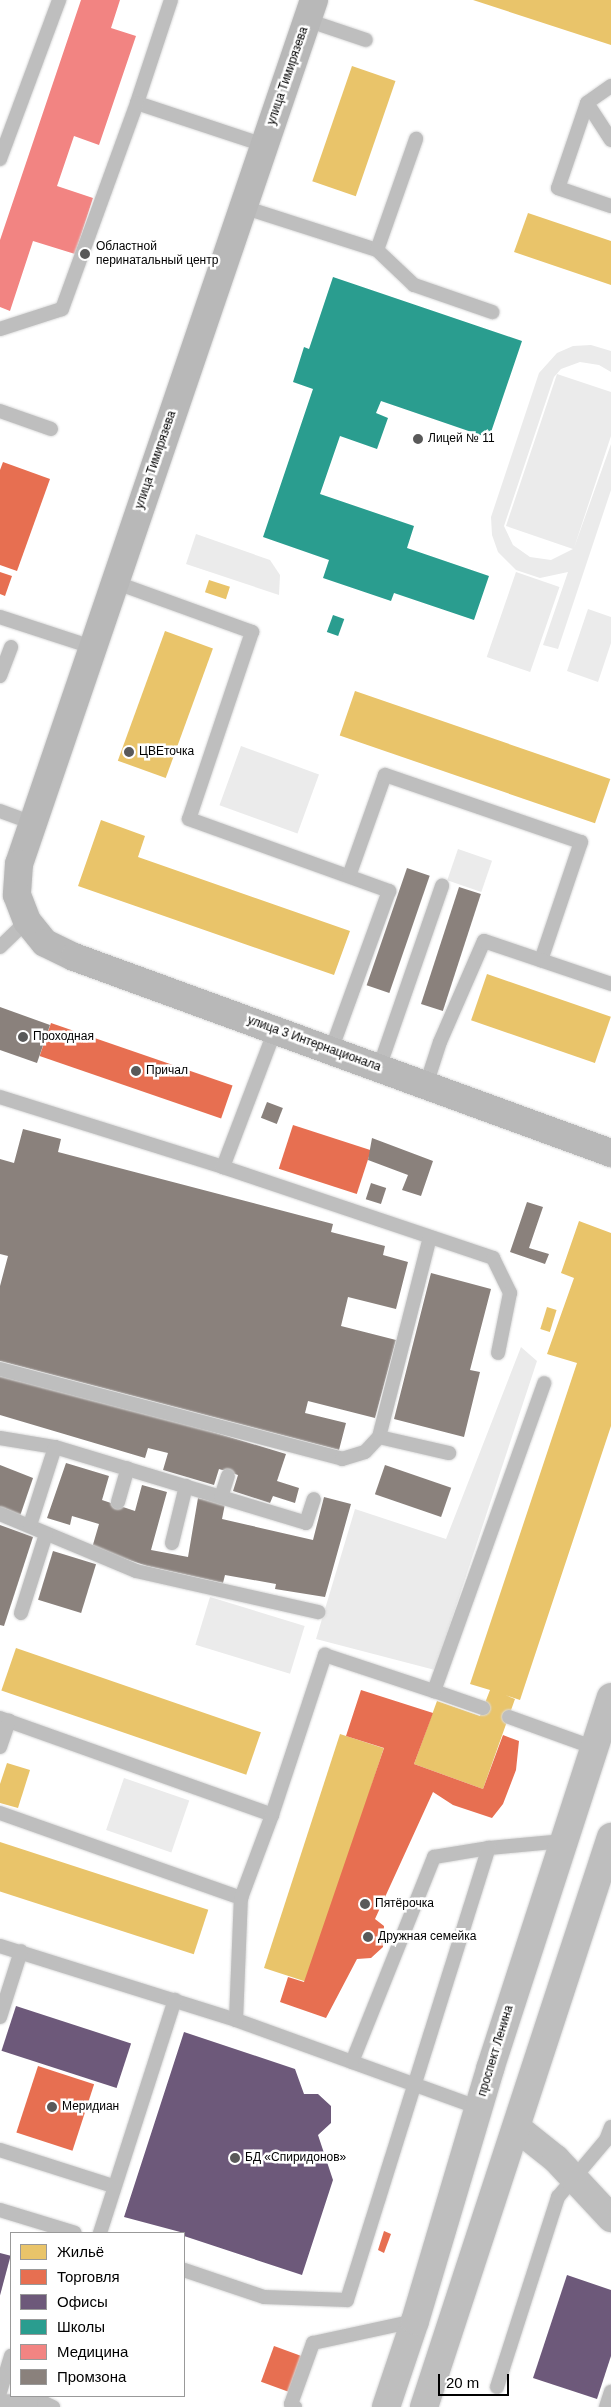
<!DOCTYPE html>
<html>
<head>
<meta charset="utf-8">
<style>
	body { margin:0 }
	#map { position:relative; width:611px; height:2407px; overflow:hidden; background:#fff; font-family:Arial,sans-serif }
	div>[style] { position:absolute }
	.green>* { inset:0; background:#ebebeb; transform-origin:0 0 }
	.homes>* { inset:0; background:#e9c46a; transform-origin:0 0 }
	.shops>* { inset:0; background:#e76f51; transform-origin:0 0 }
	.offices>* { inset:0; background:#6d597a; transform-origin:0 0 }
	.schools>* { inset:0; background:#2a9d8f; transform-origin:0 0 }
	.health>* { inset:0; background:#f28482 }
	.industry>* { inset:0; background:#8a817c; transform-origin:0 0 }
	.roads { filter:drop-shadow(0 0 1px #dbdbdb) drop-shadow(0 0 1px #dbdbdb) }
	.lane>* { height:14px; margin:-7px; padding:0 7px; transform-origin:7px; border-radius:7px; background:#bebebe }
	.street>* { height:28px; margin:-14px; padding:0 14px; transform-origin:14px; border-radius:14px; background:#bebebe }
	.secondary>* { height:28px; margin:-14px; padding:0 14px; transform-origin:14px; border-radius:14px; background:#b8b8b8 }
	.primary>* { height:28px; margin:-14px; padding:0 14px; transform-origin:14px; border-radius:14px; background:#bebebe }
	.dots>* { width:14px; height:14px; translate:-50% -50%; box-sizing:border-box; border:2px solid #fff; border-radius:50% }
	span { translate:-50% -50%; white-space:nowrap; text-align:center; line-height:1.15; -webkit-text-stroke:5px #fff; paint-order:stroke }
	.street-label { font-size:12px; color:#000 }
	.poi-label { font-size:12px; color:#000 }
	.left { translate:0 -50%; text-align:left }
	.legend { position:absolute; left:10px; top:2232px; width:175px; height:165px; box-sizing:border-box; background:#fff; border:1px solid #999; margin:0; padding:6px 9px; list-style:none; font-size:15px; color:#000 }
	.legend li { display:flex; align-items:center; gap:10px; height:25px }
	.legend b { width:25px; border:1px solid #999 }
	.scale { position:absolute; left:438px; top:2374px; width:71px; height:22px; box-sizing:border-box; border:2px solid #000; border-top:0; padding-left:6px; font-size:15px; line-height:18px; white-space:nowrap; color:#000; -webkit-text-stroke:4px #fff; paint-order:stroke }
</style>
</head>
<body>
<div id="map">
	<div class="green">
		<div style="clip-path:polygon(591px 345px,611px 351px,611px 372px,599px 365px,580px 362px,561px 369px,554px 377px,504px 526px,513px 545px,530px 557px,551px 560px,573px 549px,506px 526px,557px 374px,611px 392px,611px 436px,574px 548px,611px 444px,611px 490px,558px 649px,543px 645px,568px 572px,540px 578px,516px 570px,498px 552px,492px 535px,491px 517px,539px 373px,557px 353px,573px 346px)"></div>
		<div style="clip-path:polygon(196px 534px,270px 560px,280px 575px,279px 595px,186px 564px)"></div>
		<div style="left:516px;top:572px;width:46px;height:90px;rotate:19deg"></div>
		<div style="clip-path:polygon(588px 609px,611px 617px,611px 643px,598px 682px,567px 671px)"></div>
		<div style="left:241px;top:746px;width:83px;height:63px;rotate:20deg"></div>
		<div style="left:458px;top:849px;width:36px;height:33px;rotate:19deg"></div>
		<div style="clip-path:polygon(521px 1347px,537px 1361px,435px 1670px,316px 1639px,355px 1509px,446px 1539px)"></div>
		<div style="left:210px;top:1597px;width:99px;height:50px;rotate:17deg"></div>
		<div style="left:124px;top:1778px;width:69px;height:55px;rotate:19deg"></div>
	</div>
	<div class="homes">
		<div style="clip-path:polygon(473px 0,611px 0,611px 45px)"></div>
		<div style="left:352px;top:66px;width:46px;height:122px;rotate:19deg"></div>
		<div style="clip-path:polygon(528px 213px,611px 241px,611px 285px,514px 252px)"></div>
		<div style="left:209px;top:580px;width:22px;height:13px;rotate:18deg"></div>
		<div style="left:165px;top:631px;width:51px;height:138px;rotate:20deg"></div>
		<div style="left:355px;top:691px;width:270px;height:47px;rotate:19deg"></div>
		<div style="clip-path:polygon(101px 820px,145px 836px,138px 857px,350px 931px,334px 975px,78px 886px)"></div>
		<div style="left:487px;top:974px;width:131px;height:49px;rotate:19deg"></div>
		<div style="clip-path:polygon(579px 1221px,611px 1233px,611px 1426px,520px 1700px,505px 1695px,515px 1699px,483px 1789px,414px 1764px,437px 1701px,480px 1716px,490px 1690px,470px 1684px,577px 1363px,547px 1354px,574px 1278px,561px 1273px)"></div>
		<div style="left:547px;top:1307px;width:10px;height:23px;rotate:17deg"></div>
		<div style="left:16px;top:1648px;width:259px;height:45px;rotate:19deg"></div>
		<div style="left:340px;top:1734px;width:46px;height:246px;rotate:18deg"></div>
		<div style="clip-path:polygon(7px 1763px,30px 1770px,18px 1808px,0 1803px,0 1784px)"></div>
		<div style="left:0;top:1842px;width:219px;height:47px;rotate:18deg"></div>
	</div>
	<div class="shops">
		<div style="clip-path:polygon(3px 462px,50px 479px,17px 571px,0 565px,0 470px)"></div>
		<div style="clip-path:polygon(0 572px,12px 576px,5px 596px,0 594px)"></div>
		<div style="left:51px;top:1023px;width:192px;height:35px;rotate:19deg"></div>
		<div style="left:293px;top:1125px;width:82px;height:46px;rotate:18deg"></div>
		<div style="clip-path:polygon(361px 1690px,433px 1713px,414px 1764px,483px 1789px,503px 1735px,519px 1741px,516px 1770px,503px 1804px,492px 1818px,453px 1805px,433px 1792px,375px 1919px,384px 1926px,383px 1947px,371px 1958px,357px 1959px,326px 2018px,280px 2002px,288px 1977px,304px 1982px,384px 1748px,346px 1736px)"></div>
		<div style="left:38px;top:2066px;width:59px;height:70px;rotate:18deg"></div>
		<div style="clip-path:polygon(384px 2231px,391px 2234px,384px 2253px,378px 2250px)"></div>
		<div style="left:274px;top:2346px;width:35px;height:38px;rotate:20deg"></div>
	</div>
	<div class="offices">
		<div style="left:16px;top:2006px;width:121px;height:47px;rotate:18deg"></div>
		<div style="clip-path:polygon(184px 2032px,295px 2069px,304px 2094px,318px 2094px,331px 2106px,331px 2123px,318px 2135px,333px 2180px,302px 2275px,184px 2236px,184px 2233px,124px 2217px)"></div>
		<div style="left:0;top:2253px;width:11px;height:60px;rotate:15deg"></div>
		<div style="clip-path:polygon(567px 2275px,611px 2290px,611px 2356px,597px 2399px,533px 2378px)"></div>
	</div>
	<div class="schools">
		<div style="clip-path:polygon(333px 277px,522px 341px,489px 438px,381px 401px,376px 413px,388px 418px,377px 449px,340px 436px,320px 494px,414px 526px,407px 548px,489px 576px,474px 620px,394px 593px,391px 601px,323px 578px,329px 560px,263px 537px,313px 389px,293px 382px,304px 347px,309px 349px)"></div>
		<div style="left:333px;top:615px;width:12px;height:18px;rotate:20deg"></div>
	</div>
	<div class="health">
		<div style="clip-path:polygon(81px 0,120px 0,111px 28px,136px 36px,99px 145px,74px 136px,57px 186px,93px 198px,75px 254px,33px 241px,10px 311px,0 307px,0 240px)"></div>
	</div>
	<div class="industry">
		<div style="left:407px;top:868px;width:24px;height:124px;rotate:19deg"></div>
		<div style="left:459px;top:887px;width:23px;height:123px;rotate:18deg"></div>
		<div style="clip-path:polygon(0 1007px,50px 1025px,37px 1063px,0 1050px)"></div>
		<div style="left:267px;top:1102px;width:17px;height:17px;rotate:21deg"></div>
		<div style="clip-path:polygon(23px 1129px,61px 1139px,58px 1152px,333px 1224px,331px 1232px,385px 1246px,383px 1255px,408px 1262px,396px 1309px,348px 1297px,341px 1326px,396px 1340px,375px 1418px,308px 1401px,305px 1413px,346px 1423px,339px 1450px,0 1361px,0 1286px,8px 1256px,0 1254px,0 1159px,14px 1163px)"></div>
		<div style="clip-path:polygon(372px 1138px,433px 1161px,421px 1196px,402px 1190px,408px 1175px,368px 1160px)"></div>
		<div style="left:371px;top:1183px;width:16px;height:17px;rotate:18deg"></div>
		<div style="clip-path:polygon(527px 1202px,543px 1207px,529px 1248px,549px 1254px,545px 1264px,510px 1252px)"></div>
		<div style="clip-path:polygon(431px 1273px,491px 1289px,470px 1370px,480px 1372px,464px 1437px,394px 1419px)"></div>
		<div style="clip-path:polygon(0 1376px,104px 1399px,286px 1454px,277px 1481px,299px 1488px,295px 1503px,273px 1496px,270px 1503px,233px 1491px,238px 1475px,219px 1469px,214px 1485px,163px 1470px,168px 1453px,148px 1448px,145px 1458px,0 1415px)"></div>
		<div style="clip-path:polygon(66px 1463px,109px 1476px,102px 1500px,135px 1511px,142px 1485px,167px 1492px,151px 1550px,188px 1557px,198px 1498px,225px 1504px,222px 1519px,313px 1540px,324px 1497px,351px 1504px,325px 1597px,275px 1589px,276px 1584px,225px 1575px,223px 1583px,147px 1566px,92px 1548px,99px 1524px,72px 1516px,70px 1525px,47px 1518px)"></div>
		<div style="clip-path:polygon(0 1465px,33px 1478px,20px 1516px,0 1508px)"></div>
		<div style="left:385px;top:1465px;width:70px;height:31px;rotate:19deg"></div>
		<div style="clip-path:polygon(0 1525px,33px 1537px,4px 1626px,0 1625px)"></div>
		<div style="left:53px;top:1551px;width:45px;height:51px;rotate:17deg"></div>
	</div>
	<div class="roads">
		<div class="lane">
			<div style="left:171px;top:0;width:108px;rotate:108.3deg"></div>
			<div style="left:137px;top:103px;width:134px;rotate:18.3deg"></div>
			<div style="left:307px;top:20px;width:62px;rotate:18.7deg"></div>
			<div style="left:611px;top:86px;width:29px;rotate:145deg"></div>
			<div style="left:587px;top:103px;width:90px;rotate:108.8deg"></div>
			<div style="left:558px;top:188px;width:56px;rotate:18.8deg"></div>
			<div style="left:587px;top:103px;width:44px;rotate:57deg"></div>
			<div style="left:0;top:159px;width:170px;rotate:-69.6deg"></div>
			<div style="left:243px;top:207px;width:141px;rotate:17.8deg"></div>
			<div style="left:377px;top:250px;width:118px;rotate:-70.6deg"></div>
			<div style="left:377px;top:250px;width:51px;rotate:43.4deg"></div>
			<div style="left:414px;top:285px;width:83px;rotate:19.1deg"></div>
			<div style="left:0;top:329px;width:65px;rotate:-17.9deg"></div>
			<div style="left:62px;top:309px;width:219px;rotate:-70deg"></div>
			<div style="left:0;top:411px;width:54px;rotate:19.4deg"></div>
			<div style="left:114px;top:582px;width:147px;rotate:19.9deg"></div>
			<div style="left:252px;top:632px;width:197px;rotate:108.6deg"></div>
			<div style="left:189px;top:819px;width:213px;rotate:19.8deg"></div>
			<div style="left:389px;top:891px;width:169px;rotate:110deg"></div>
			<div style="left:0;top:617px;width:97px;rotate:18.1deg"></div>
			<div style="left:0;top:676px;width:31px;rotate:-69deg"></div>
			<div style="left:0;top:811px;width:35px;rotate:20deg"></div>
			<div style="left:349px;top:876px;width:107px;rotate:-70.4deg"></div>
			<div style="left:385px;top:775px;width:207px;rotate:18.9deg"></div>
			<div style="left:581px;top:842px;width:125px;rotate:108.7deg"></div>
			<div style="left:0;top:947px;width:37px;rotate:-44deg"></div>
			<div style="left:379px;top:1068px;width:193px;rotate:-70.9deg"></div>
			<div style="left:426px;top:1085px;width:45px;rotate:-72deg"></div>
			<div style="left:440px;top:1042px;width:110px;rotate:-66.5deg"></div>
			<div style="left:484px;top:941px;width:134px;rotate:18.7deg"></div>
			<div style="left:0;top:1097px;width:234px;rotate:17.4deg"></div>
			<div style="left:223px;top:1167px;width:285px;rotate:18.6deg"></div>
			<div style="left:493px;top:1258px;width:39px;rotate:64deg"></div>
			<div style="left:510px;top:1293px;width:61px;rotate:101.3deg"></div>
			<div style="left:223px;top:1167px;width:147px;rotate:-69.2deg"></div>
			<div style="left:0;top:1369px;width:354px;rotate:14.7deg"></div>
			<div style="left:342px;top:1459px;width:24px;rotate:-17deg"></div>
			<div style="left:365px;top:1452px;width:21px;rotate:-47deg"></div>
			<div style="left:379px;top:1437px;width:206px;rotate:-75.7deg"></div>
			<div style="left:379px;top:1437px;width:72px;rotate:12.9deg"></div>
			<div style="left:0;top:1438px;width:56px;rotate:9.3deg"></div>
			<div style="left:55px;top:1447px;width:262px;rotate:16.8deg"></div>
			<div style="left:306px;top:1523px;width:25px;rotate:-72deg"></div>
			<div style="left:221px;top:1497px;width:22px;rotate:-72deg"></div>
			<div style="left:118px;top:1502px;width:35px;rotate:-74deg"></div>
			<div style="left:0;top:1514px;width:147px;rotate:22.7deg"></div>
			<div style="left:136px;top:1571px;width:187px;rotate:12.7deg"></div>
			<div style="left:30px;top:1525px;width:82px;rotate:-72.2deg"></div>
			<div style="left:172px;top:1543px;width:59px;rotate:-76.2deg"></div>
			<div style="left:21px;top:1613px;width:83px;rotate:-72.4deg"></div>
			<div style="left:434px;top:1691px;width:52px;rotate:19.1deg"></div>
			<div style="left:509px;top:1717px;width:91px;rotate:19.8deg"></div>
			<div style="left:0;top:1718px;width:289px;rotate:19.6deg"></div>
			<div style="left:0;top:1747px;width:28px;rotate:-71deg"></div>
			<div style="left:0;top:1813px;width:256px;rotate:19.4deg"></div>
			<div style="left:0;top:1946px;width:247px;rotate:17.4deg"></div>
			<div style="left:236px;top:2020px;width:258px;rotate:19.9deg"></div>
			<div style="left:0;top:2017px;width:69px;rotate:-72.3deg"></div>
			<div style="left:236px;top:2020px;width:122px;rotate:-87.7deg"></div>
			<div style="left:241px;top:1898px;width:89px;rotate:-69.5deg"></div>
			<div style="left:272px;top:1815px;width:169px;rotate:-71.7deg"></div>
			<div style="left:325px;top:1655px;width:115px;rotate:18.3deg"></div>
			<div style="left:434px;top:1691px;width:327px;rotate:-70.3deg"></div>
			<div style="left:352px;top:2062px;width:221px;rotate:-68.2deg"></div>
			<div style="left:434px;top:1857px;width:56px;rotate:-9.3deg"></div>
			<div style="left:489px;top:1848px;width:75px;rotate:-5.3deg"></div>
			<div style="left:0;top:2150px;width:119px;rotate:17.7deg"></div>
			<div style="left:0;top:2210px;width:78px;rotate:17deg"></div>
			<div style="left:100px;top:2233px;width:245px;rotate:-72.2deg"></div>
			<div style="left:184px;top:2270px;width:84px;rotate:18.6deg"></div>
			<div style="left:264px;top:2297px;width:83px;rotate:2.1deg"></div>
			<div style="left:347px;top:2300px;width:474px;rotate:-72.6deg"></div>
			<div style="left:497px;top:2387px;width:200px;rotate:-72.2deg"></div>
			<div style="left:558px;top:2197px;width:75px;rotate:-49.9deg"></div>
			<div style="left:606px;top:2140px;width:14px;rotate:-69deg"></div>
			<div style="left:0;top:2392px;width:38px;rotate:-73deg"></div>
			<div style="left:0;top:2401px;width:44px;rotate:2.6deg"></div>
			<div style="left:44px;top:2403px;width:10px;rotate:24deg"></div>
			<div style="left:295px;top:2407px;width:5px;rotate:-143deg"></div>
			<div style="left:291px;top:2404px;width:65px;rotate:-70.2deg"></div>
			<div style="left:313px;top:2343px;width:104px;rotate:-12.2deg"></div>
			<div style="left:606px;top:2407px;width:16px;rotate:-72deg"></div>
		</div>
		<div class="street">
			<div style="left:517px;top:2128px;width:50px;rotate:38.5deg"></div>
			<div style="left:556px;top:2159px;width:81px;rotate:47deg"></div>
		</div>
		<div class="secondary">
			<div style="left:314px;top:0;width:913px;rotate:108.85deg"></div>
			<div style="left:19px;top:864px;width:31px;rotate:94deg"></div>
			<div style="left:17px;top:895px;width:28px;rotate:69deg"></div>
			<div style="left:27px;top:921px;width:28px;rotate:51deg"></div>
			<div style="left:45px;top:943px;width:32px;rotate:26deg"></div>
			<div style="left:74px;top:957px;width:572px;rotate:20.05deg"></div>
		</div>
		<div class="primary">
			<div style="left:386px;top:2407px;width:91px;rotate:-71.4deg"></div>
			<div style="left:415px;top:2321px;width:263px;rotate:-73.4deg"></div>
			<div style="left:490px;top:2069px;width:391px;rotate:-72deg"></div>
			<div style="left:424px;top:2407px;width:600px;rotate:-71.84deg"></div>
		</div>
	</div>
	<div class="dots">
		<div style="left:85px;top:254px;background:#595959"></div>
		<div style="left:418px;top:439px;background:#595959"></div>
		<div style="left:129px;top:752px;background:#595959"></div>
		<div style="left:23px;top:1037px;background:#595959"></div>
		<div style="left:136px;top:1071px;background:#595959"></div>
		<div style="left:365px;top:1904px;background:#595959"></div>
		<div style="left:368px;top:1937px;background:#595959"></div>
		<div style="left:52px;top:2107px;background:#595959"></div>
		<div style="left:235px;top:2158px;background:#595959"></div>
	</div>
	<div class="street-label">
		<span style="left:288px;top:76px;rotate:-71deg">улица Тимирязева</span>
		<span style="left:156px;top:460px;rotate:-71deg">улица Тимирязева</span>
		<span style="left:314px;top:1044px;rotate:20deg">улица 3 Интернационала</span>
		<span style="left:496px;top:2051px;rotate:-73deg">проспект Ленина</span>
	</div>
	<div class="poi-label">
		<span class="left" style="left:96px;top:254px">Областной<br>перинатальный центр</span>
		<span class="left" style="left:428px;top:439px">Лицей № 11</span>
		<span class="left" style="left:139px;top:752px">ЦВЕточка</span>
		<span class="left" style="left:33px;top:1037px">Проходная</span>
		<span class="left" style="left:146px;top:1071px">Причал</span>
		<span class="left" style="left:375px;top:1904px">Пятёрочка</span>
		<span class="left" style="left:378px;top:1937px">Дружная семейка</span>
		<span class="left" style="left:62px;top:2107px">Меридиан</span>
		<span class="left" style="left:245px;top:2158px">БД «Спиридонов»</span>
	</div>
	<ul class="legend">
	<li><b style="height:14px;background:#e9c46a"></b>Жильё</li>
	<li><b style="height:14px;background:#e76f51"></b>Торговля</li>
	<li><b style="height:14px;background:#6d597a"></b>Офисы</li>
	<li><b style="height:14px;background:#2a9d8f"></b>Школы</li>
	<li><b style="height:14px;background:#f28482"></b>Медицина</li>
	<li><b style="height:14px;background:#8a817c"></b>Промзона</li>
	</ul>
	<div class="scale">20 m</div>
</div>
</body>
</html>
